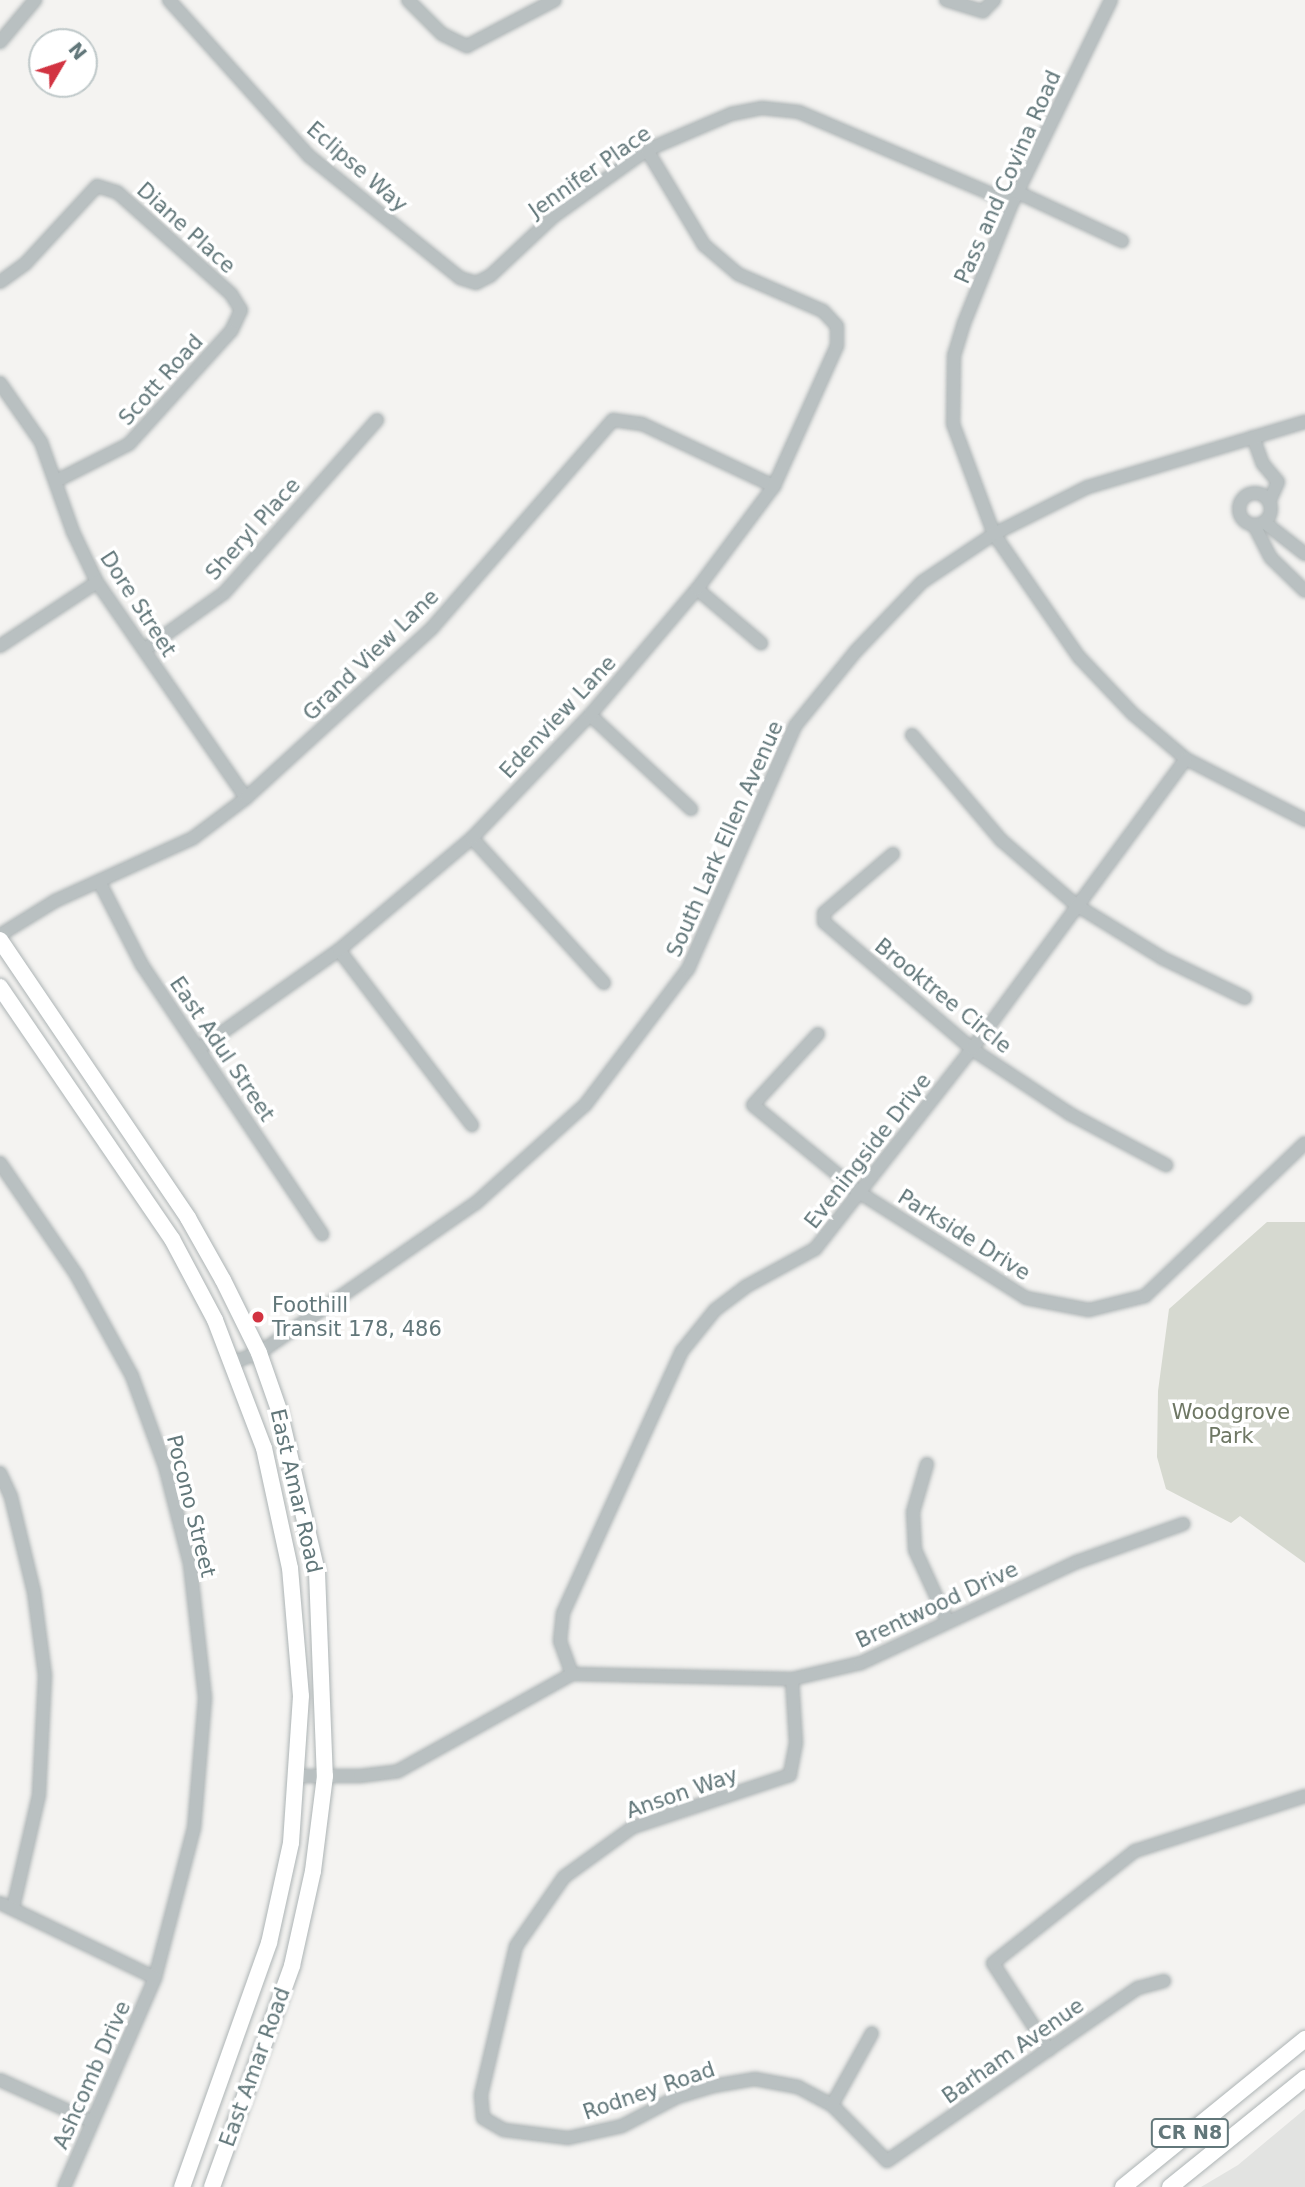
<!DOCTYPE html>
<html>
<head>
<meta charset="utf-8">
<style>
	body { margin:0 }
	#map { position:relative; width:1305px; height:2187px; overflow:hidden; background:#f4f3f1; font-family:"DejaVu Sans",sans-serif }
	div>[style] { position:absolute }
	.built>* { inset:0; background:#e2e3e1 }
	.green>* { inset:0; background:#d6d9d0 }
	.roads { filter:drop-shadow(0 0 2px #adb4b5) drop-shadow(0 0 2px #adb4b5) }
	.minor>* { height:12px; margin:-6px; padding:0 6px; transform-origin:6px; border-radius:6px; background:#b9c0c1 }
	.minor>.ring { margin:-6px; padding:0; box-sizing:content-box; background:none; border:12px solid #b9c0c1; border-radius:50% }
	.major>* { height:16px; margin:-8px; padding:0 8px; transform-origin:8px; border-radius:8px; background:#fff }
	.dots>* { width:19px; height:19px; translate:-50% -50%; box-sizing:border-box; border:4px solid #fff; border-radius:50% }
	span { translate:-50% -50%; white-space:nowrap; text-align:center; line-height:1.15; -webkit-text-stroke:7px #fff; paint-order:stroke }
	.shield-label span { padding:2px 5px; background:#fff; border:2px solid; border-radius:5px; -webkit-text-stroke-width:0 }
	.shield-label { font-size:19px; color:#62777a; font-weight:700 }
	.street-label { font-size:21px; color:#62777a }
	.poi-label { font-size:21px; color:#62777a }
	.left { translate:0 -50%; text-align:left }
	.park-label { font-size:21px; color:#6e7764 }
	.north { position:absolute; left:28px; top:28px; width:70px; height:70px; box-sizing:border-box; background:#fff; border:2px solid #c0c9ca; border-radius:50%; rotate:51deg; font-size:19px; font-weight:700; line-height:28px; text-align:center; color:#62777a }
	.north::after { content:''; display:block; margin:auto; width:24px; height:32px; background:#d23341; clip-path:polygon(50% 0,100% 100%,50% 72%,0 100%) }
</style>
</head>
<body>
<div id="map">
	<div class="built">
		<div style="clip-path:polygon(1305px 2109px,1305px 2187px,1201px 2187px,1238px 2165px)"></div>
	</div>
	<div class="green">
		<div style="clip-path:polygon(1267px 1222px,1305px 1222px,1305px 1563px,1240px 1516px,1231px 1523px,1166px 1489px,1157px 1457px,1158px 1391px,1169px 1309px)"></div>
	</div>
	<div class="roads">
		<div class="minor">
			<div style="left:169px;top:0;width:210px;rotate:48.1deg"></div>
			<div style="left:309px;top:156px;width:194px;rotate:38.9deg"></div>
			<div style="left:460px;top:278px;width:17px;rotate:17deg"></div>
			<div style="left:476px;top:283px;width:16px;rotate:-27deg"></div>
			<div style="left:490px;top:276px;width:88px;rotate:-43.2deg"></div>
			<div style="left:554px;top:216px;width:114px;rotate:-35.4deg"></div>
			<div style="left:647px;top:150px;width:91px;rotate:-23.2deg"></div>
			<div style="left:731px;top:114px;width:32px;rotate:-11deg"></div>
			<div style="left:762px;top:108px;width:37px;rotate:6deg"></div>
			<div style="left:799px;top:112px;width:232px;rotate:23.1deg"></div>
			<div style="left:408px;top:0;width:48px;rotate:45deg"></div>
			<div style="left:442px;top:34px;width:28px;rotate:26deg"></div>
			<div style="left:467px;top:46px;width:99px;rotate:-27.6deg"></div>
			<div style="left:946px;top:0;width:39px;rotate:17deg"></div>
			<div style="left:983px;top:11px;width:16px;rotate:-45deg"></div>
			<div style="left:1111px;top:0;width:226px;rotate:116deg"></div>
			<div style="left:1012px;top:203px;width:129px;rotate:111.8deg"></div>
			<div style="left:964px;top:323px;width:34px;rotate:107deg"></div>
			<div style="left:954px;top:355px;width:69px;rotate:90.8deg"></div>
			<div style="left:953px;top:424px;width:117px;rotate:69.6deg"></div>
			<div style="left:994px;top:534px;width:150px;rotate:55.4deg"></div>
			<div style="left:1079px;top:657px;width:79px;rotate:46.5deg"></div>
			<div style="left:1133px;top:714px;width:70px;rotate:40.3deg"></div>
			<div style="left:1186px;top:759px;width:134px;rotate:27.1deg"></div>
			<div style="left:0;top:42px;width:55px;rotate:-50.2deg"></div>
			<div style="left:1017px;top:192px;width:116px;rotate:25deg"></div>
			<div style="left:0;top:282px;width:31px;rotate:-36deg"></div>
			<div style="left:25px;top:264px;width:106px;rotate:-47.3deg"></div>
			<div style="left:97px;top:186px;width:21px;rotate:17deg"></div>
			<div style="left:117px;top:192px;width:153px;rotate:41.8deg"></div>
			<div style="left:231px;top:294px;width:19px;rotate:58deg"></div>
			<div style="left:241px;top:310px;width:23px;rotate:115deg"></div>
			<div style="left:231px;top:331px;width:152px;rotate:132.1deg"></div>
			<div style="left:129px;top:444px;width:80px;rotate:153.1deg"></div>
			<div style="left:0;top:383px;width:72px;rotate:55.2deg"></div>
			<div style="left:41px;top:442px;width:96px;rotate:70.4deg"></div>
			<div style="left:73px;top:532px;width:55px;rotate:64.4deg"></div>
			<div style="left:97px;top:582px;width:262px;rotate:55.4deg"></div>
			<div style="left:1253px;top:437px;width:29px;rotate:70deg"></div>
			<div style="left:1263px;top:464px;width:23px;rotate:50deg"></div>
			<div style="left:1278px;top:482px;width:22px;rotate:114deg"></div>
			<div class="ring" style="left:1239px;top:493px;width:20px;height:20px"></div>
			<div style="left:1264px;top:522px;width:52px;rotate:38deg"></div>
			<div style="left:1254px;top:525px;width:37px;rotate:63deg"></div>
			<div style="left:1271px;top:558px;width:47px;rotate:44.1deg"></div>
			<div style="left:697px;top:589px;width:84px;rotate:40.2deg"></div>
			<div style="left:0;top:646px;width:116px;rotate:-33.4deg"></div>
			<div style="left:144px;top:650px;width:98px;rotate:-35.5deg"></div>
			<div style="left:224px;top:593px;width:231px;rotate:-48.5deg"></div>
			<div style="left:590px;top:715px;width:138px;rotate:42.9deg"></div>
			<div style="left:912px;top:735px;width:138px;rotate:49.7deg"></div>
			<div style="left:1001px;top:840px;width:99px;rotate:40.9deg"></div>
			<div style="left:1076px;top:905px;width:101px;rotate:31.6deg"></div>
			<div style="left:1162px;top:958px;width:92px;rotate:25.7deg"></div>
			<div style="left:472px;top:838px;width:196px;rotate:47.7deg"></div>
			<div style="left:893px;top:854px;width:91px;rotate:139.5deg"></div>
			<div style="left:824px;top:913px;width:9px;rotate:90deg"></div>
			<div style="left:824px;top:922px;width:195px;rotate:40.6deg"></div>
			<div style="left:972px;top:1049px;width:118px;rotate:33.6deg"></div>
			<div style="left:1070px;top:1114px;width:109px;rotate:28deg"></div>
			<div style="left:99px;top:881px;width:94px;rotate:62.9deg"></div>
			<div style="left:142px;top:965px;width:324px;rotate:56.2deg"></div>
			<div style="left:0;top:935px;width:65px;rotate:-31.7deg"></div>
			<div style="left:55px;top:901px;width:152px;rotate:-24.5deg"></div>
			<div style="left:193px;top:838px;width:66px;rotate:-37deg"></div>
			<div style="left:246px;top:798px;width:252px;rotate:-42.4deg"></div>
			<div style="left:432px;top:628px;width:276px;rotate:-49deg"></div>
			<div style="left:613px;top:420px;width:29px;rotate:8deg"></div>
			<div style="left:642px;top:424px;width:146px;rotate:25.2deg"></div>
			<div style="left:339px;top:950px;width:220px;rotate:52.8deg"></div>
			<div style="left:818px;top:1034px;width:96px;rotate:132.5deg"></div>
			<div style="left:753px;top:1105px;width:139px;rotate:39.4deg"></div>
			<div style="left:860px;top:1193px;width:196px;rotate:32.3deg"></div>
			<div style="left:1026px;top:1298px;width:64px;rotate:10.8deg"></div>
			<div style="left:1089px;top:1310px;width:58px;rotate:-14deg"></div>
			<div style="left:1145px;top:1296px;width:221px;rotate:-43.7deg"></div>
			<div style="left:200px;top:1048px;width:170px;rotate:-35.2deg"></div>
			<div style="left:339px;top:950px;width:174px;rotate:-40.1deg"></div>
			<div style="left:472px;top:838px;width:170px;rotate:-46.2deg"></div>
			<div style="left:590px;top:715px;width:165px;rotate:-49.7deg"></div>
			<div style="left:697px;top:589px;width:129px;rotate:-53.2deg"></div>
			<div style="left:774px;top:486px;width:154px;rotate:-65.8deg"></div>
			<div style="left:837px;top:346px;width:20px;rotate:-90deg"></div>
			<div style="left:837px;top:326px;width:21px;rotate:-133deg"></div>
			<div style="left:823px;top:311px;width:93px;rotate:-156.5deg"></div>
			<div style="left:738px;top:274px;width:45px;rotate:-139.5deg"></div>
			<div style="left:704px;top:245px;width:111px;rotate:-121deg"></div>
			<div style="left:0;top:1163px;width:135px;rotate:55.6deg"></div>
			<div style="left:76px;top:1274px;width:116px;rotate:61.2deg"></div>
			<div style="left:132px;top:1376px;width:96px;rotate:69.9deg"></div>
			<div style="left:165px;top:1466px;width:101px;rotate:75.7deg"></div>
			<div style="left:190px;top:1564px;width:135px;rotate:83.6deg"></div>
			<div style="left:205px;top:1698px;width:130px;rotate:94.8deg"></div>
			<div style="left:194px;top:1828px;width:155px;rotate:104.6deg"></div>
			<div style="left:155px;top:1978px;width:228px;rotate:113.5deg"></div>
			<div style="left:233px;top:1362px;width:28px;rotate:-19deg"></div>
			<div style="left:259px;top:1353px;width:264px;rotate:-34.7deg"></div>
			<div style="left:476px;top:1203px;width:147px;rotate:-42deg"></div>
			<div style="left:585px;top:1105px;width:171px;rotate:-52.9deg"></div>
			<div style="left:688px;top:969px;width:266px;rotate:-66.2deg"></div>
			<div style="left:795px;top:726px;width:97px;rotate:-50.9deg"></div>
			<div style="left:856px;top:651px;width:95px;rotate:-46.3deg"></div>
			<div style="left:922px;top:582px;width:87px;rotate:-33.7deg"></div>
			<div style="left:994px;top:534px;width:105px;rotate:-26.6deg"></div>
			<div style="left:1088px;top:487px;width:227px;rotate:-16.7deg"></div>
			<div style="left:927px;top:1464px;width:50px;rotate:106.3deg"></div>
			<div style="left:913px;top:1512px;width:38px;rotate:87deg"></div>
			<div style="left:915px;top:1550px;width:77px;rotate:65.4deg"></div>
			<div style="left:0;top:1473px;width:26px;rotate:65deg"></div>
			<div style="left:11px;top:1497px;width:98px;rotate:76.4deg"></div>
			<div style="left:34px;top:1592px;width:84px;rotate:82.5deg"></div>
			<div style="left:45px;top:1675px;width:120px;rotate:92.9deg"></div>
			<div style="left:39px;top:1795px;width:116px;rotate:103deg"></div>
			<div style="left:572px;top:1674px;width:35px;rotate:-110deg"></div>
			<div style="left:560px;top:1641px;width:28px;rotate:-84deg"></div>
			<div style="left:563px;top:1613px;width:288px;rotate:-65.6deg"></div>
			<div style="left:682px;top:1351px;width:53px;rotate:-51.2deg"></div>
			<div style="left:715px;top:1310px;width:38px;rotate:-37deg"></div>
			<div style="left:745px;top:1287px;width:80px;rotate:-28.5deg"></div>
			<div style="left:815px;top:1249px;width:254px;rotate:-51.9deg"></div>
			<div style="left:972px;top:1049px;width:360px;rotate:-53.6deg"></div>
			<div style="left:792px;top:1679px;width:64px;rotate:86.4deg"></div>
			<div style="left:796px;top:1743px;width:33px;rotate:101deg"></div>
			<div style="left:790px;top:1775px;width:165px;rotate:161.7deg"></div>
			<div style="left:633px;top:1827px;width:85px;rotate:144.1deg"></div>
			<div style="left:564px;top:1877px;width:84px;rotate:124.8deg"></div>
			<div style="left:516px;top:1946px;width:153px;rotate:103.2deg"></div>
			<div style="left:481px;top:2095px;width:23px;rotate:85deg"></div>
			<div style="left:483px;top:2118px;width:24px;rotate:30deg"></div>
			<div style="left:504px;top:2130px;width:64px;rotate:7.1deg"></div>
			<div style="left:568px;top:2138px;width:55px;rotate:-12.5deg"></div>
			<div style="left:622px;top:2126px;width:62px;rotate:-27.8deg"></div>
			<div style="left:677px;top:2097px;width:38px;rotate:-17deg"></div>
			<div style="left:713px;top:2086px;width:43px;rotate:-9.5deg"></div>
			<div style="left:755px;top:2079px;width:44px;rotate:10.5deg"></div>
			<div style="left:798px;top:2087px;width:38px;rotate:28deg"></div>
			<div style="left:832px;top:2105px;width:78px;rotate:45.5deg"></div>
			<div style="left:887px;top:2161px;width:305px;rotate:-34.6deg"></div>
			<div style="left:1138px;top:1988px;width:27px;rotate:-15deg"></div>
			<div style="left:298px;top:1776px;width:62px"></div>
			<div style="left:360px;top:1776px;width:38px;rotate:-7deg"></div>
			<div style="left:398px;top:1771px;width:199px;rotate:-29.1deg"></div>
			<div style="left:572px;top:1674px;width:220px;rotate:1.3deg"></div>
			<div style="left:792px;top:1679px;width:71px;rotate:-13.1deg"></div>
			<div style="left:861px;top:1663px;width:238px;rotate:-25.1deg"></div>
			<div style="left:1077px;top:1562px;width:113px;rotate:-19.7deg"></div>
			<div style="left:0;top:1903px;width:172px;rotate:25.8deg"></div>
			<div style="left:1049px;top:2050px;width:103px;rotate:-122.8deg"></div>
			<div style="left:993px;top:1963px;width:181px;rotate:-38.3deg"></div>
			<div style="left:1135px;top:1851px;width:179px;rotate:-17.9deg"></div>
			<div style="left:0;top:2080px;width:100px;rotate:24.3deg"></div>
			<div style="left:832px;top:2105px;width:82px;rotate:-60.9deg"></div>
		</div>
		<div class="major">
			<div style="left:0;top:940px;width:336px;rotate:55.9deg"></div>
			<div style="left:188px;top:1218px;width:71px;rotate:60.6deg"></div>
			<div style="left:223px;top:1280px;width:81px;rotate:63.7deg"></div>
			<div style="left:259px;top:1353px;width:60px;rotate:70.7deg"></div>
			<div style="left:279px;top:1410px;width:166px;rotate:76.8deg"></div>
			<div style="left:317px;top:1572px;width:204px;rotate:87.8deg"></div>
			<div style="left:325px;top:1776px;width:96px;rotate:97.2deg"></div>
			<div style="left:313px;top:1871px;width:97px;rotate:102.5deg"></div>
			<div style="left:292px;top:1966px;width:235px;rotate:109.9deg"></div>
			<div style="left:0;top:987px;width:305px;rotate:55.7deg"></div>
			<div style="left:172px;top:1239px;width:92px;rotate:62deg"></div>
			<div style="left:215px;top:1320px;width:137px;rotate:69.1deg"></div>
			<div style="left:264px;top:1448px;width:123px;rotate:77.8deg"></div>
			<div style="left:290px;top:1568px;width:128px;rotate:85.1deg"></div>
			<div style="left:301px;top:1696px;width:147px;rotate:93.9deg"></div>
			<div style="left:291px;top:1843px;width:102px;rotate:102.4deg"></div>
			<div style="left:269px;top:1943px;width:259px;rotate:109.6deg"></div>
			<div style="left:1123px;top:2187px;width:235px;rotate:-39.1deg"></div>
			<div style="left:1170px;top:2187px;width:174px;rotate:-38.9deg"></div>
		</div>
	</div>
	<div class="dots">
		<div style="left:258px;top:1317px;background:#d23341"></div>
	</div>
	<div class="shield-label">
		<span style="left:1190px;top:2133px">CR N8</span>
	</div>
	<div class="street-label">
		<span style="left:357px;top:167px;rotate:41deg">Eclipse Way</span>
		<span style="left:590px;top:172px;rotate:-35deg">Jennifer Place</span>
		<span style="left:1008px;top:177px;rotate:-66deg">Pass and Covina Road</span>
		<span style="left:186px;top:228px;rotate:42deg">Diane Place</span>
		<span style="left:161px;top:380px;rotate:-48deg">Scott Road</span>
		<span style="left:253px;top:529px;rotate:-48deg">Sheryl Place</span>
		<span style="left:138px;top:604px;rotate:57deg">Dore Street</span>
		<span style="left:371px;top:655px;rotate:-44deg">Grand View Lane</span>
		<span style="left:558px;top:717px;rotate:-47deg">Edenview Lane</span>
		<span style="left:725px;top:839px;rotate:-66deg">South Lark Ellen Avenue</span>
		<span style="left:943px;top:996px;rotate:39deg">Brooktree Circle</span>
		<span style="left:222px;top:1049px;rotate:56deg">East Adul Street</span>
		<span style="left:868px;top:1151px;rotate:-52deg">Eveningside Drive</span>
		<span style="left:964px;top:1235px;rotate:32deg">Parkside Drive</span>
		<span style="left:296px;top:1491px;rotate:77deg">East Amar Road</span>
		<span style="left:191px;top:1506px;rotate:76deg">Pocono Street</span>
		<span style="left:937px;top:1605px;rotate:-25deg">Brentwood Drive</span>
		<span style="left:682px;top:1793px;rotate:-19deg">Anson Way</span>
		<span style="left:1013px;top:2051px;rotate:-35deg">Barham Avenue</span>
		<span style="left:255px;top:2067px;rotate:-70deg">East Amar Road</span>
		<span style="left:92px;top:2075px;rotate:-66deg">Ashcomb Drive</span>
		<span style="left:649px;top:2091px;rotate:-19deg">Rodney Road</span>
	</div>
	<div class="poi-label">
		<span class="left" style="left:272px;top:1317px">Foothill<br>Transit 178, 486</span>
	</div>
	<div class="park-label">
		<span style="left:1231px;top:1424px">Woodgrove<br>Park</span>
	</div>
	<div class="north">N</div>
</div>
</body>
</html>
